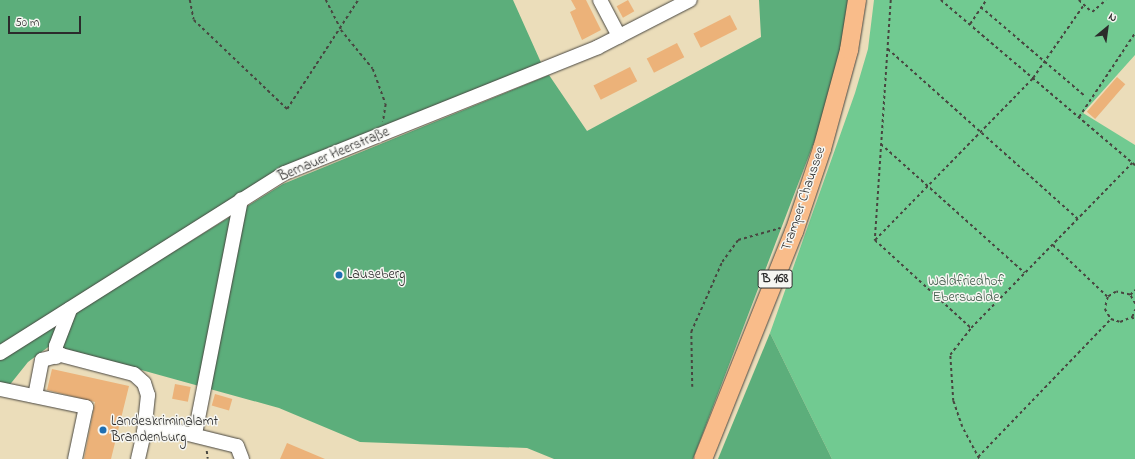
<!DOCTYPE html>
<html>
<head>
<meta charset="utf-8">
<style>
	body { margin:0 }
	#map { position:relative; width:1135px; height:459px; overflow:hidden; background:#ebddba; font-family:"Indie Flower",sans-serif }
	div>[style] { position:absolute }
	.green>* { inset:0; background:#71ca91 }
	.forest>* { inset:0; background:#5cae7b }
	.building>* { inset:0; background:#ecb279; transform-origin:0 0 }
	.path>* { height:1.5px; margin-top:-0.75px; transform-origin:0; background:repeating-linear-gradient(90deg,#484640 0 3px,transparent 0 6px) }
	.roads { filter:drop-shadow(0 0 1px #484640) drop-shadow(0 0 1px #484640) }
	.minor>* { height:14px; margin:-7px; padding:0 7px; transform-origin:7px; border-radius:7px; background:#fff }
	.major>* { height:18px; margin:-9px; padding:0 9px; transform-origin:9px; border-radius:9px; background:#f9bc8a }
	.dots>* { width:11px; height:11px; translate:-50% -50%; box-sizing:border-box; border:2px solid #f6f6f2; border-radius:50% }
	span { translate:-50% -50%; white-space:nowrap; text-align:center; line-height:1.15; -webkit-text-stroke:3px #f6f6f2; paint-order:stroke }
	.shield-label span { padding:1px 3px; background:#f6f6f2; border:1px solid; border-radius:3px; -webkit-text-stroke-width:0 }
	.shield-label { font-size:13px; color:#2b2b2b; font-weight:700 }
	.street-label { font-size:14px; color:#2b2b2b }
	.poi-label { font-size:14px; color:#2b2b2b }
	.left { translate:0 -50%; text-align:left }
	.park-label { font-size:14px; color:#405b4a }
	.north { position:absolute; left:1087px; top:8px; width:40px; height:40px; -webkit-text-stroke:3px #f6f6f2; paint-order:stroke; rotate:29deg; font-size:11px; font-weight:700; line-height:16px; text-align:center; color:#2b2b2b }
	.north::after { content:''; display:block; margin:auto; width:14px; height:18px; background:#2b2b2b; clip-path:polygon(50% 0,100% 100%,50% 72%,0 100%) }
	.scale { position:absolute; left:8px; top:16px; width:73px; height:18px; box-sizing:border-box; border:2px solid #2b2b2b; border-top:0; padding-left:5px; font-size:12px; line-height:14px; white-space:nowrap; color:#2b2b2b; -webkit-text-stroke:3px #f6f6f2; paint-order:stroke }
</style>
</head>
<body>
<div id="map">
	<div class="green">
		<div style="clip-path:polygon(874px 0,1135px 0,1135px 55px,1083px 113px,1135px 145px,1135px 459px,832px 459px,770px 333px,855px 93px,868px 49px)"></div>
	</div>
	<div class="forest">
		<div style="clip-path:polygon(0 0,513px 0,543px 67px,281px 168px,0 349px)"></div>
		<div style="clip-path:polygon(759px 0,853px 0,834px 90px,693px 459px,554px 459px,527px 448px,360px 442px,279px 408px,51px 345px,28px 362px,8px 387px,0 385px,0 359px,283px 184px,549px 75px,587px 131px,761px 37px)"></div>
		<div style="clip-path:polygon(770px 333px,832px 459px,718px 459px)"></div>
	</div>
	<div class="building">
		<div style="clip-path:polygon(571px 0,586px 0,601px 30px,582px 40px,570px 12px,576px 9px)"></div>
		<div style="left:628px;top:0;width:13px;height:13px;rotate:61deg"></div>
		<div style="left:730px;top:15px;width:16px;height:41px;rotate:63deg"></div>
		<div style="left:677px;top:43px;width:16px;height:34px;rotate:63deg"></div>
		<div style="left:630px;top:67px;width:16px;height:41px;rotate:63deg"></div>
		<div style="left:1117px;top:77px;width:11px;height:46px;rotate:41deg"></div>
		<div style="clip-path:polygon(52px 369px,129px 386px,111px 459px,84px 459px,95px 402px,47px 390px)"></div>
		<div style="left:175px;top:384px;width:16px;height:15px;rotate:11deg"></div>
		<div style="left:215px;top:394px;width:18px;height:12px;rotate:16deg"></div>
		<div style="clip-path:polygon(287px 443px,325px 459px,280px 459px)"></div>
	</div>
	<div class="path">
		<div style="left:190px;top:0;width:20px;rotate:79deg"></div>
		<div style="left:194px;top:20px;width:129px;rotate:43.7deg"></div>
		<div style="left:287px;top:109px;width:130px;rotate:-56.9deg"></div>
		<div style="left:326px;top:0;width:34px;rotate:63deg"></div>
		<div style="left:341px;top:30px;width:50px;rotate:50.6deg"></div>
		<div style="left:373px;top:69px;width:37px;rotate:70deg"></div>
		<div style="left:386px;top:104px;width:18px;rotate:99deg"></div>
		<div style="left:891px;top:0;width:241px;rotate:93.8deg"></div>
		<div style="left:875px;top:240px;width:130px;rotate:42.5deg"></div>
		<div style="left:941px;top:0;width:255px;rotate:40.4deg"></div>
		<div style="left:1079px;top:0;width:18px;rotate:43deg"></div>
		<div style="left:1092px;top:12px;width:18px;rotate:-41deg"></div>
		<div style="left:981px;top:7px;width:137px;rotate:40.6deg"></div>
		<div style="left:970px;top:24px;width:29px;rotate:-56deg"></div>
		<div style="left:888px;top:49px;width:255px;rotate:41.8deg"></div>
		<div style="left:1079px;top:117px;width:101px;rotate:-56.3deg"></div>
		<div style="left:881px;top:144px;width:193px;rotate:41.9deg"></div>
		<div style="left:875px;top:240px;width:226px;rotate:-45.7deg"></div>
		<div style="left:1033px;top:78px;width:88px;rotate:-55.2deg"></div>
		<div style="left:1053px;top:245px;width:76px;rotate:43.4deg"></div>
		<div style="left:1130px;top:295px;width:7px;rotate:-45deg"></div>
		<div style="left:1135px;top:304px;width:10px;rotate:-119deg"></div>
		<div style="left:1130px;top:295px;width:14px;rotate:-168deg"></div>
		<div style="left:1116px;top:292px;width:9px;rotate:148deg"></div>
		<div style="left:1108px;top:297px;width:12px;rotate:104deg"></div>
		<div style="left:1105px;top:309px;width:12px;rotate:59deg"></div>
		<div style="left:1111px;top:319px;width:9px;rotate:18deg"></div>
		<div style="left:1120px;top:322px;width:13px;rotate:-23deg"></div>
		<div style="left:1132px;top:317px;width:8px;rotate:-67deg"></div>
		<div style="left:1132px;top:317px;width:4px;rotate:45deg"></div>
		<div style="left:692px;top:387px;width:55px;rotate:-91deg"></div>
		<div style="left:691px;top:332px;width:77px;rotate:-66.1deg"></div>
		<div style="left:722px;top:262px;width:27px;rotate:-54deg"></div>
		<div style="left:738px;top:240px;width:44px;rotate:-15.9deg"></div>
		<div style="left:207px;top:451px;width:8px;rotate:83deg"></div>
		<div style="left:978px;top:457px;width:192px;rotate:-46.1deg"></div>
		<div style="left:979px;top:459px;width:36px;rotate:-118deg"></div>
		<div style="left:962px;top:427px;width:28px;rotate:-109deg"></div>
		<div style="left:953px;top:401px;width:46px;rotate:-93.7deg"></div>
		<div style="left:950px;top:355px;width:34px;rotate:-52deg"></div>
		<div style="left:971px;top:328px;width:231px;rotate:-45.7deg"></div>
	</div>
	<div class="roads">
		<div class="minor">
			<div style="left:600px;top:0;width:41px;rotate:62.2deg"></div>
			<div style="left:0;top:353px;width:337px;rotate:-32.3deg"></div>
			<div style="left:285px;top:173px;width:337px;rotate:-21.9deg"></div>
			<div style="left:598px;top:47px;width:103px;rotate:-27.1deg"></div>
			<div style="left:56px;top:357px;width:11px;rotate:-90deg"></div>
			<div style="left:56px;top:346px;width:40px;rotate:-69deg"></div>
			<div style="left:0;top:389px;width:88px;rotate:11.8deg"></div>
			<div style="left:86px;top:407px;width:53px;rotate:101.9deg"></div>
			<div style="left:35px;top:396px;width:37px;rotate:-79deg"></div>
			<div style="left:42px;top:360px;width:20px;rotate:-15deg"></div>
			<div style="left:61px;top:355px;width:75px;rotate:14.6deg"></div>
			<div style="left:134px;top:374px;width:13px;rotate:42deg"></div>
			<div style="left:144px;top:383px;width:13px;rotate:72deg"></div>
			<div style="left:148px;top:395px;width:37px;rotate:96deg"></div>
			<div style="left:195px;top:434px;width:239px;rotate:-78.9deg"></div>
			<div style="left:138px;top:459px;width:28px;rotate:-77deg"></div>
			<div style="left:144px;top:432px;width:20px;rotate:-11deg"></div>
			<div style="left:164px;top:428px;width:75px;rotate:13.9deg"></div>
			<div style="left:237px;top:446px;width:14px;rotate:69deg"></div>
		</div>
		<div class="major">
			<div style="left:703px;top:459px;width:245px;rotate:-68.2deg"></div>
			<div style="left:794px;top:232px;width:88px;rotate:-71.4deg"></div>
			<div style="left:822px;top:149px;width:103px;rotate:-74.7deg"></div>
			<div style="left:849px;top:50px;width:51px;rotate:-80.9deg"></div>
		</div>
	</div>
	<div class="dots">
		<div style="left:339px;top:275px;background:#1f6fb2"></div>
		<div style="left:103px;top:430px;background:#1f6fb2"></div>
	</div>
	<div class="shield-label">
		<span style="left:775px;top:279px">B 168</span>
	</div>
	<div class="street-label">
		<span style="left:334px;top:155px;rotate:-23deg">Bernauer Heerstraße</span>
		<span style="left:804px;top:199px;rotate:-71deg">Tramper Chaussee</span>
	</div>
	<div class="poi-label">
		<span class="left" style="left:347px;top:275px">Lauseberg</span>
		<span class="left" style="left:111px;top:430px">Landeskriminalamt<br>Brandenburg</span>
	</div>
	<div class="park-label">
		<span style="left:966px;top:290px">Waldfriedhof<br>Eberswalde</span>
	</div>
	<div class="north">N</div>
	<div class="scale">50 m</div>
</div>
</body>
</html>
